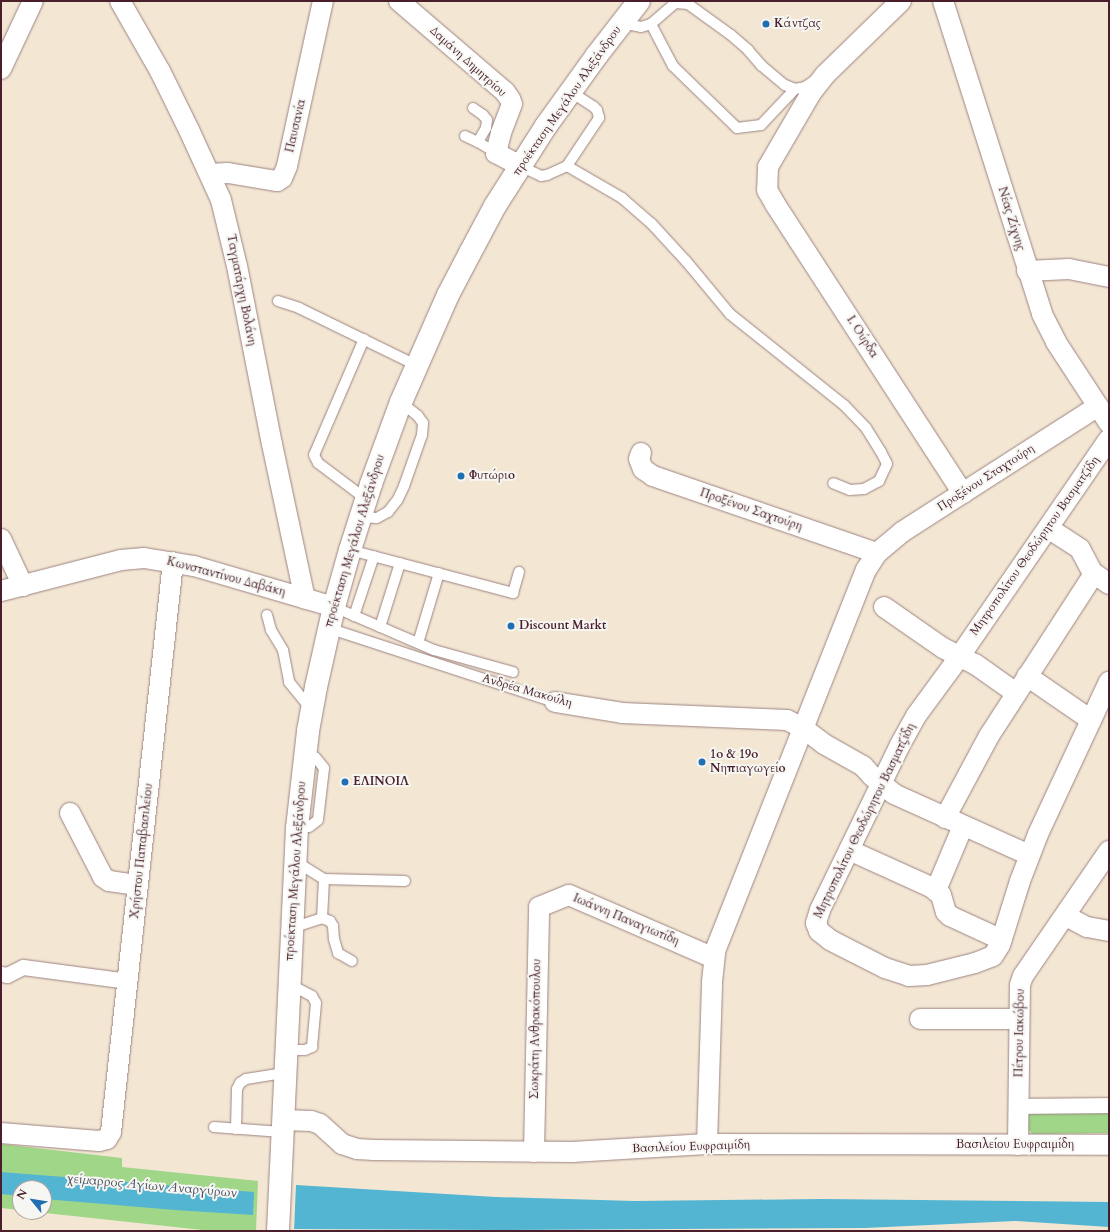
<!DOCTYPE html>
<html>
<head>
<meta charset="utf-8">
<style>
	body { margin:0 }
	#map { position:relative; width:1110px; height:1232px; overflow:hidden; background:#f3e7d4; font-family:Cardo,serif }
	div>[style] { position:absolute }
	.green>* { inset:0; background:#a0d687 }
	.water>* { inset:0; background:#53b5d2 }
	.pier>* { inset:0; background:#f3e7d4 }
	.roads { filter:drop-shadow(0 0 1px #9e8380) drop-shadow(0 0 1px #9e8380) }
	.service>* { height:10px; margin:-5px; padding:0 5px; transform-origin:5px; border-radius:5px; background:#fff }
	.pedestrian>* { height:15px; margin:-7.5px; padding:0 7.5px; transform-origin:7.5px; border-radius:7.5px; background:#fff }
	.minor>* { height:20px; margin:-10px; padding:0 10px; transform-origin:10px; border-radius:10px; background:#fff }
	.secondary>* { height:22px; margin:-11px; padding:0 11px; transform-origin:11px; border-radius:11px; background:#fff }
	.dots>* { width:11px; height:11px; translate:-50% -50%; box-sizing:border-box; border:2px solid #f6f6f2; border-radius:50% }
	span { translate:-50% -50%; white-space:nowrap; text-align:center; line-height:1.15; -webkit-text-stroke:4px #f6f6f2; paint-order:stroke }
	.poi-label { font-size:12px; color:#4a1f2b; font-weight:700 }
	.left { translate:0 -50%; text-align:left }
	.street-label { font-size:12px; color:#4a1f2b }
	.water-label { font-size:13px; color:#4d5465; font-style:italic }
	.frame { position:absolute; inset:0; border:2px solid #4a1f2b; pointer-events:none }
	.north { position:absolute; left:12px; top:1180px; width:40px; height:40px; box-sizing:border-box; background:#f6f6f2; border:1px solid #b1a0a2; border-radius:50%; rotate:300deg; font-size:11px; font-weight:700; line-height:16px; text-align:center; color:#4a1f2b }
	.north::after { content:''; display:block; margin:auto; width:14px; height:18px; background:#1f6fb2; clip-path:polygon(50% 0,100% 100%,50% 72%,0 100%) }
</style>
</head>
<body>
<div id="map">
	<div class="green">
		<div style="clip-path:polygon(1029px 1109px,1109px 1109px,1109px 1133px,1032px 1134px,1028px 1129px)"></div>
		<div style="clip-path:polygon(1px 1144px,122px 1158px,122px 1167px,258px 1181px,256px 1231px,212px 1231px,36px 1212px,44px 1212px,44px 1188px,20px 1188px,20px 1210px,1px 1208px)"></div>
	</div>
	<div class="water">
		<div style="clip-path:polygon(1px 1172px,254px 1192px,253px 1215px,175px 1210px,44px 1199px,44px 1188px,20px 1188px,20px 1196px,1px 1194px)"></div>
		<div style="clip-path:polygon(296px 1185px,496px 1197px,634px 1201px,821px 1199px,1109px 1202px,1109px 1227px,1015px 1221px,865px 1228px,498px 1230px,294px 1229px)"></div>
	</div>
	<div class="pier">
		<div style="clip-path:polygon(295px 1183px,294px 1231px,292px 1229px)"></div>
	</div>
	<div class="roads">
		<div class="service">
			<div style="left:622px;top:23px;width:19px;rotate:12deg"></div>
			<div style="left:641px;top:27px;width:10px;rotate:-17deg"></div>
			<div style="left:651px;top:24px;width:32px;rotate:-41deg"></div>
			<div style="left:675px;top:3px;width:13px;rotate:4deg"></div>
			<div style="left:688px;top:4px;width:53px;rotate:35.8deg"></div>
			<div style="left:731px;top:35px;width:23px;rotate:41deg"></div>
			<div style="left:748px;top:50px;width:21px;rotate:49deg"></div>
			<div style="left:762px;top:66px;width:30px;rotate:40deg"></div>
			<div style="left:785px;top:85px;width:11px;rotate:22deg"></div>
			<div style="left:795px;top:89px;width:10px;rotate:-11deg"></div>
			<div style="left:805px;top:87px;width:11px;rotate:-34deg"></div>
			<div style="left:651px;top:24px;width:47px;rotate:62.4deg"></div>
			<div style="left:673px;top:66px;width:89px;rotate:44.1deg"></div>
			<div style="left:737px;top:128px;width:24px;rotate:-7deg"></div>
			<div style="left:761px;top:125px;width:50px;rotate:-46.6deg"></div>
			<div style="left:473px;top:108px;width:12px;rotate:35deg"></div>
			<div style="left:483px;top:115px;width:6px;rotate:51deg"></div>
			<div style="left:487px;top:120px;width:8px;rotate:97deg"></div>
			<div style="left:486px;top:128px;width:16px;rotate:120deg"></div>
			<div style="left:478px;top:142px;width:21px;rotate:31deg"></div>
			<div style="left:465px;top:136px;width:14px;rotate:25deg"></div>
			<div style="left:520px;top:166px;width:23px;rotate:25deg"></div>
			<div style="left:541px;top:176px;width:6px;rotate:-9deg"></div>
			<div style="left:547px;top:175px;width:22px;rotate:-24deg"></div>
			<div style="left:567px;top:166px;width:64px;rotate:30.2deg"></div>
			<div style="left:622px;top:198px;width:38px;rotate:41deg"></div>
			<div style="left:651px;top:223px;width:52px;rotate:47.4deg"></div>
			<div style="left:686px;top:261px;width:69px;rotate:50.3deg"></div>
			<div style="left:730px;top:314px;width:146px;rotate:38.6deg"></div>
			<div style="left:844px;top:405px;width:32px;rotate:46deg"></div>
			<div style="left:866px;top:428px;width:28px;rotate:58deg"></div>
			<div style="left:881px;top:452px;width:13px;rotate:63deg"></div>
			<div style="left:887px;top:464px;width:19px;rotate:115deg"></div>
			<div style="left:879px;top:481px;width:17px;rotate:152deg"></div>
			<div style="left:864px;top:489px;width:14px;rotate:176deg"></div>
			<div style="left:850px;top:490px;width:18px;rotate:-158deg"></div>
			<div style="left:567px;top:166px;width:58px;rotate:-56.3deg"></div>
			<div style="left:599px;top:118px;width:8px;rotate:-104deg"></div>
			<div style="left:597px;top:110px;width:4px;rotate:-135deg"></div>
			<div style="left:594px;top:107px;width:27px;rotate:-147deg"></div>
			<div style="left:278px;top:301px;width:22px;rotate:18deg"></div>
			<div style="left:299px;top:308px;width:130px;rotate:26deg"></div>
			<div style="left:364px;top:339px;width:126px;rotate:113.3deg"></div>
			<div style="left:314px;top:455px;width:9px;rotate:63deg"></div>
			<div style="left:318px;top:463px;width:60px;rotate:36.9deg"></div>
			<div style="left:360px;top:517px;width:17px;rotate:3deg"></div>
			<div style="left:377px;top:518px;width:13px;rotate:-29deg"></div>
			<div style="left:388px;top:512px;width:16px;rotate:-52deg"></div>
			<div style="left:398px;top:499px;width:14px;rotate:-65deg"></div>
			<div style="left:404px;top:486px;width:54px;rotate:-70.6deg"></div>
			<div style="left:422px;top:435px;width:12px;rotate:-85deg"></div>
			<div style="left:423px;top:423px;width:9px;rotate:-126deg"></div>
			<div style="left:418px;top:416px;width:22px;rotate:-141deg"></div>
			<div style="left:350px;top:550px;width:169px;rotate:14.8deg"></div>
			<div style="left:513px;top:593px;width:22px;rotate:-74deg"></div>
			<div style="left:334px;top:607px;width:109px;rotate:23.3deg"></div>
			<div style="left:434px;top:650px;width:82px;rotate:15.6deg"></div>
			<div style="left:267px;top:615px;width:16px;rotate:75deg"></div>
			<div style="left:271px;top:630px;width:23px;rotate:59deg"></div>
			<div style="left:283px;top:650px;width:33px;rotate:79deg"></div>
			<div style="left:289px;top:682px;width:35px;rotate:51deg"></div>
			<div style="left:354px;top:616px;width:63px;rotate:-71.6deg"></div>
			<div style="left:380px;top:627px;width:67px;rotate:-72.6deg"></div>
			<div style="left:328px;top:628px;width:239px;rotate:18.1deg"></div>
			<div style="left:418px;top:643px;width:73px;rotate:-73.3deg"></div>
			<div style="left:309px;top:827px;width:11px;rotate:-38deg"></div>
			<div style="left:318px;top:820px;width:52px;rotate:-83.4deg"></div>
			<div style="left:324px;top:768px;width:14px;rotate:-129deg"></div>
			<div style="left:295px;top:861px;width:34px;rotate:32deg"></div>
			<div style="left:322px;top:918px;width:39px;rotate:-87deg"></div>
			<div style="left:324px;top:879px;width:81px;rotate:1.4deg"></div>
			<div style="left:292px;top:928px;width:32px;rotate:-18deg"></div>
			<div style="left:322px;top:918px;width:9px;rotate:21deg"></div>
			<div style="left:330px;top:921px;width:6px;rotate:59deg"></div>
			<div style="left:333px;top:926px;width:13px;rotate:86deg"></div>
			<div style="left:334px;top:939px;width:15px;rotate:74deg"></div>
			<div style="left:338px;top:953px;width:16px;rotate:30deg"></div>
			<div style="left:286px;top:1050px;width:19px"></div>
			<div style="left:305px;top:1050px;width:8px;rotate:-23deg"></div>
			<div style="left:312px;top:1047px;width:44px;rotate:-84.8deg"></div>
			<div style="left:316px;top:1003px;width:8px;rotate:-120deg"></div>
			<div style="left:312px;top:996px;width:26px;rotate:-152deg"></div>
			<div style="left:214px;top:1127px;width:68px;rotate:4.2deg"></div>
			<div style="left:236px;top:1129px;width:40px;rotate:-88.6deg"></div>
			<div style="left:237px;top:1089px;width:7px;rotate:-63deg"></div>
			<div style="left:240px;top:1083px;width:7px;rotate:-34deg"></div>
			<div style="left:246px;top:1079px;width:39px;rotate:-9deg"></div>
		</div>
		<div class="pedestrian">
			<div style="left:1px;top:974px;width:6px;rotate:9deg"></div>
			<div style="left:7px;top:975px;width:18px;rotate:-27deg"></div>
			<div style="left:23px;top:967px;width:106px;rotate:7.6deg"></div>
			<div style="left:1019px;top:1106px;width:90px;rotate:-0.6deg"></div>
		</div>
		<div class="minor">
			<div style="left:120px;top:1px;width:81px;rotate:60.3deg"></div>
			<div style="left:160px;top:71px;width:66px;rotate:63.8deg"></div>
			<div style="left:189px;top:130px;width:77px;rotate:65.4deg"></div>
			<div style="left:221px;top:200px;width:68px;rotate:76.4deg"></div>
			<div style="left:237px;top:266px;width:181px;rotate:78.9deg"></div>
			<div style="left:272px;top:444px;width:158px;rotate:78deg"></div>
			<div style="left:399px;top:1px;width:140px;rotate:40.6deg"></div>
			<div style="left:505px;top:92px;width:9px;rotate:54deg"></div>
			<div style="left:510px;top:99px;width:5px;rotate:68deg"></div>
			<div style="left:512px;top:104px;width:31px;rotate:111deg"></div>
			<div style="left:501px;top:133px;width:21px;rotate:104deg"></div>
			<div style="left:496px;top:153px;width:27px;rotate:28deg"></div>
			<div style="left:901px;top:1px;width:106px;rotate:135.8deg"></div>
			<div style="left:825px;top:75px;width:23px;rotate:128deg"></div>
			<div style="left:811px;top:93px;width:86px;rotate:120.2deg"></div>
			<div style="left:768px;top:167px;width:23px;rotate:92deg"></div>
			<div style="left:767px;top:190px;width:16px;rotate:60deg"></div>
			<div style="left:775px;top:204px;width:345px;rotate:57deg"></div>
			<div style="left:943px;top:1px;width:328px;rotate:72.4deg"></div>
			<div style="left:1042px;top:314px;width:31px;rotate:63deg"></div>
			<div style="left:1056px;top:342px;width:97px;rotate:56.8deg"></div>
			<div style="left:1px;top:69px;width:75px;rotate:-64.8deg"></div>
			<div style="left:210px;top:174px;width:18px;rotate:-3deg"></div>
			<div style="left:228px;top:173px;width:50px;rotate:9.3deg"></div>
			<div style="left:277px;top:181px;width:6px;rotate:-31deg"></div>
			<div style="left:282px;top:178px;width:13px;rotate:-67deg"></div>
			<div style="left:287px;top:166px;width:169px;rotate:-77.7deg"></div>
			<div style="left:1027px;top:271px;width:42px;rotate:-2.7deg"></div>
			<div style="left:1069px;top:269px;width:41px;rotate:11.3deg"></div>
			<div style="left:1109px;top:439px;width:263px;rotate:124.5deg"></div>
			<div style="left:960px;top:656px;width:74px;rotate:126.3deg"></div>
			<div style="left:916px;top:716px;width:35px;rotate:119deg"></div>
			<div style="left:899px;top:747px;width:181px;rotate:115.9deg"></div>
			<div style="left:820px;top:910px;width:14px;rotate:107deg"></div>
			<div style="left:816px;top:923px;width:9px;rotate:69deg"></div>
			<div style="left:819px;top:931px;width:14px;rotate:39deg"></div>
			<div style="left:830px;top:940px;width:62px;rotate:27deg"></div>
			<div style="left:885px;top:968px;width:25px;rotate:18deg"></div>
			<div style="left:909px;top:976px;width:18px;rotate:-3deg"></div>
			<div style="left:927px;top:975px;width:49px;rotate:-14deg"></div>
			<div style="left:975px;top:963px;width:19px;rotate:-21deg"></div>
			<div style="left:993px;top:956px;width:13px;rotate:-58deg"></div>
			<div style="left:1000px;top:945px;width:67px;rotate:-72.6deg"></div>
			<div style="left:1020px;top:881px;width:50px;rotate:-69deg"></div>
			<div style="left:1038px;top:834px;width:168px;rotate:-65deg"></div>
			<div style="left:641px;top:453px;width:6px;rotate:108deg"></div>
			<div style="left:639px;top:459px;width:11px;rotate:68deg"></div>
			<div style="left:643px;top:469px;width:12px;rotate:35deg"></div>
			<div style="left:653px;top:476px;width:237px;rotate:19deg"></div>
			<div style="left:1048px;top:528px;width:38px;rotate:33deg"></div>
			<div style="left:1080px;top:549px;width:26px;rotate:62deg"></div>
			<div style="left:1092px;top:572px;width:21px;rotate:35deg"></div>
			<div style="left:1px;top:539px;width:52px;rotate:64.9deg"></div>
			<div style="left:1px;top:591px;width:124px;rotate:-14.5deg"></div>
			<div style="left:121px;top:560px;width:23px;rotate:-5deg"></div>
			<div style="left:144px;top:558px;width:51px;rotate:9.1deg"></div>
			<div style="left:194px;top:566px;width:146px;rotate:16.3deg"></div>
			<div style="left:884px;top:607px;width:72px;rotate:34.8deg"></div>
			<div style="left:943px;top:648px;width:36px;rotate:27deg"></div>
			<div style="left:975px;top:664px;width:50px;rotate:35.3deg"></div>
			<div style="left:1027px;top:676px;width:78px;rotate:34.5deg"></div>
			<div style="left:555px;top:702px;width:68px;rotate:9.3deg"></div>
			<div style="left:622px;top:713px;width:165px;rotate:2.4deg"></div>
			<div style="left:787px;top:720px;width:18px;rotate:27deg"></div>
			<div style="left:803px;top:728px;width:26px;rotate:37deg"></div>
			<div style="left:824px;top:744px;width:45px;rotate:29.4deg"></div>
			<div style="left:863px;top:766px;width:13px;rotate:48deg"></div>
			<div style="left:872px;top:776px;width:28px;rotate:39deg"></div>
			<div style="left:894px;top:794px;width:148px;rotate:24.3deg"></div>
			<div style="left:70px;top:813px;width:72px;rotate:62.7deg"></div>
			<div style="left:103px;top:877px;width:7px;rotate:34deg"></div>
			<div style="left:109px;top:881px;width:29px;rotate:8deg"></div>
			<div style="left:945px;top:818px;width:93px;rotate:-61.8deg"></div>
			<div style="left:989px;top:736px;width:193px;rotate:-57.1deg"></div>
			<div style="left:849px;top:850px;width:90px;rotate:24.3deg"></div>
			<div style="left:931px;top:887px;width:13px;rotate:39deg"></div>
			<div style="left:941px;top:895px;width:18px;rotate:74deg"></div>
			<div style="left:946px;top:912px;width:6px;rotate:45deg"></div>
			<div style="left:950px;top:916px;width:57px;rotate:24.8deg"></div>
			<div style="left:936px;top:890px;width:69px;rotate:-67.1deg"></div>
			<div style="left:1066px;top:916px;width:24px;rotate:28deg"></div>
			<div style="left:1087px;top:927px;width:22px;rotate:10deg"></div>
			<div style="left:920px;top:1019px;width:98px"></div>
			<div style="left:283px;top:1120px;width:28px;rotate:2deg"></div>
			<div style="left:311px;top:1121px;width:9px;rotate:18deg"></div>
			<div style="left:320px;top:1124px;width:30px;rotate:42deg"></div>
			<div style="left:342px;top:1144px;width:16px;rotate:18deg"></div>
			<div style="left:357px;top:1149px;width:17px;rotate:3deg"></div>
			<div style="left:374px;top:1150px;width:198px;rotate:0.6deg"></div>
			<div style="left:572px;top:1152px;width:135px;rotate:-3.4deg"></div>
			<div style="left:707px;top:1144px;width:402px;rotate:0.1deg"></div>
			<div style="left:1px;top:1133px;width:98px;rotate:4.7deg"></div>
			<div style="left:99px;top:1141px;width:8px;rotate:-14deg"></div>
			<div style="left:107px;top:1139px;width:8px;rotate:-60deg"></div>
			<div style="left:111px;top:1132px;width:573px;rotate:-83.79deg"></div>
			<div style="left:707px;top:1144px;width:162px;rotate:-88.2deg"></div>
			<div style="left:712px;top:982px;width:31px;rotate:-84deg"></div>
			<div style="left:715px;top:951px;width:410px;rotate:-68.4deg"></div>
			<div style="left:866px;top:570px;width:20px;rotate:-57deg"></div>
			<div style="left:877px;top:553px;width:33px;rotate:-40deg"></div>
			<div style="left:902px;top:532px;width:233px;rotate:-32.7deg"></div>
			<div style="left:1018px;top:1145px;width:160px;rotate:-89.3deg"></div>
			<div style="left:1020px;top:985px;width:9px;rotate:-72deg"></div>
			<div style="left:1023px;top:976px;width:152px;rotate:-55.5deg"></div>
			<div style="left:534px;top:1152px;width:245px;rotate:-88.8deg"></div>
			<div style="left:539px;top:907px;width:32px;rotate:-22deg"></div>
			<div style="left:569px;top:895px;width:158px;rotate:23.5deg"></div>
		</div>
		<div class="secondary">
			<div style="left:278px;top:1231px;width:403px;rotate:-87.3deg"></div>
			<div style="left:297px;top:828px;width:98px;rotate:-83.5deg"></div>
			<div style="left:308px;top:731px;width:45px;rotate:-79.7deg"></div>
			<div style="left:316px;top:687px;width:82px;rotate:-77.3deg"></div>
			<div style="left:334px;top:607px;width:59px;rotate:-74.3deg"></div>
			<div style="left:350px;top:550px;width:69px;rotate:-72.3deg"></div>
			<div style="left:371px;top:484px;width:87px;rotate:-69.9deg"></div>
			<div style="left:401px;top:402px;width:117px;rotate:-66.3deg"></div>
			<div style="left:448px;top:295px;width:47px;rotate:-62.4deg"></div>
			<div style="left:470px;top:253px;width:53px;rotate:-62deg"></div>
			<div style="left:495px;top:206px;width:95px;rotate:-57.5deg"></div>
			<div style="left:546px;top:126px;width:87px;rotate:-54.3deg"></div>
			<div style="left:597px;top:55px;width:68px;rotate:-52.1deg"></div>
		</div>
	</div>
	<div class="dots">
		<div style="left:766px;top:24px;background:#1f6fb2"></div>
		<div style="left:461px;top:476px;background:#1f6fb2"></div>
		<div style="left:511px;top:626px;background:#1f6fb2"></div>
		<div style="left:702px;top:762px;background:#1f6fb2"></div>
		<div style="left:345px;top:782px;background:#1f6fb2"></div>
	</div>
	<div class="poi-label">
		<span class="left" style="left:774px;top:24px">Κάντζας</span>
		<span class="left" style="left:469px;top:476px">Φυτώριο</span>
		<span class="left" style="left:519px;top:626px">Discount Markt</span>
		<span class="left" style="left:710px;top:762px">1ο &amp; 19ο<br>Νηπιαγωγείο</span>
		<span class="left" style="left:353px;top:782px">ΕΛΙΝΟΙΛ</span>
	</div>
	<div class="street-label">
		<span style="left:468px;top:62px;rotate:42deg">Δαμάνη Δημητρίου</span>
		<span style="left:567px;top:101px;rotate:-55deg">προέκταση Μεγάλου Αλεξάνδρου</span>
		<span style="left:296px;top:126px;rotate:-77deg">Παυσανία</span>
		<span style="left:1011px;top:219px;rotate:73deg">Νέας Ζίχνης</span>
		<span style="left:241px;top:290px;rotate:79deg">Ταγματάρχη Βολάνη</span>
		<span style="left:862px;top:337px;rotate:57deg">Ι. Ούρδα</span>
		<span style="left:986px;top:478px;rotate:-33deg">Προξένου Σταχτούρη</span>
		<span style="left:751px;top:510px;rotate:19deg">Προξένου Σαχτούρη</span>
		<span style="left:355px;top:541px;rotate:-73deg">προέκταση Μεγάλου Αλεξάνδρου</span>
		<span style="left:1035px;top:546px;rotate:-55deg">Μητροπολίτου Θεοδώρητου Βασματζίδη</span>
		<span style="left:226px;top:577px;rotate:15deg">Κωνσταντίνου Δαβάκη</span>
		<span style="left:527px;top:691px;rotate:16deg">Ανδρέα Μακούλη</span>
		<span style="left:865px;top:821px;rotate:-64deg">Μητροπολίτου Θεοδώρητου Βασματζίδη</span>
		<span style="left:142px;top:851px;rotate:-84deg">Χρήστου Παπαβασιλείου</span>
		<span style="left:296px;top:871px;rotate:-86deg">προέκταση Μεγάλου Αλεξάνδρου</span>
		<span style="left:626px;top:920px;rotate:23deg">Ιωάννη Παναγιωτίδη</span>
		<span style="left:536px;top:1029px;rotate:-89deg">Σωκράτη Ανθρακόπουλου</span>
		<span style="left:1020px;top:1033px;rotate:-89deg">Πέτρου Ιακώβου</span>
		<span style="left:1015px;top:1145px">Βασιλείου Ευφραιμίδη</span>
		<span style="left:691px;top:1147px;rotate:-2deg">Βασιλείου Ευφραιμίδη</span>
	</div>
	<div class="water-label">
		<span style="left:152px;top:1186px;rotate:5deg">χείμαρρος Αγίων Αναργύρων</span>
	</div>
	<div class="frame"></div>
	<div class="north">N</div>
</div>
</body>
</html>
